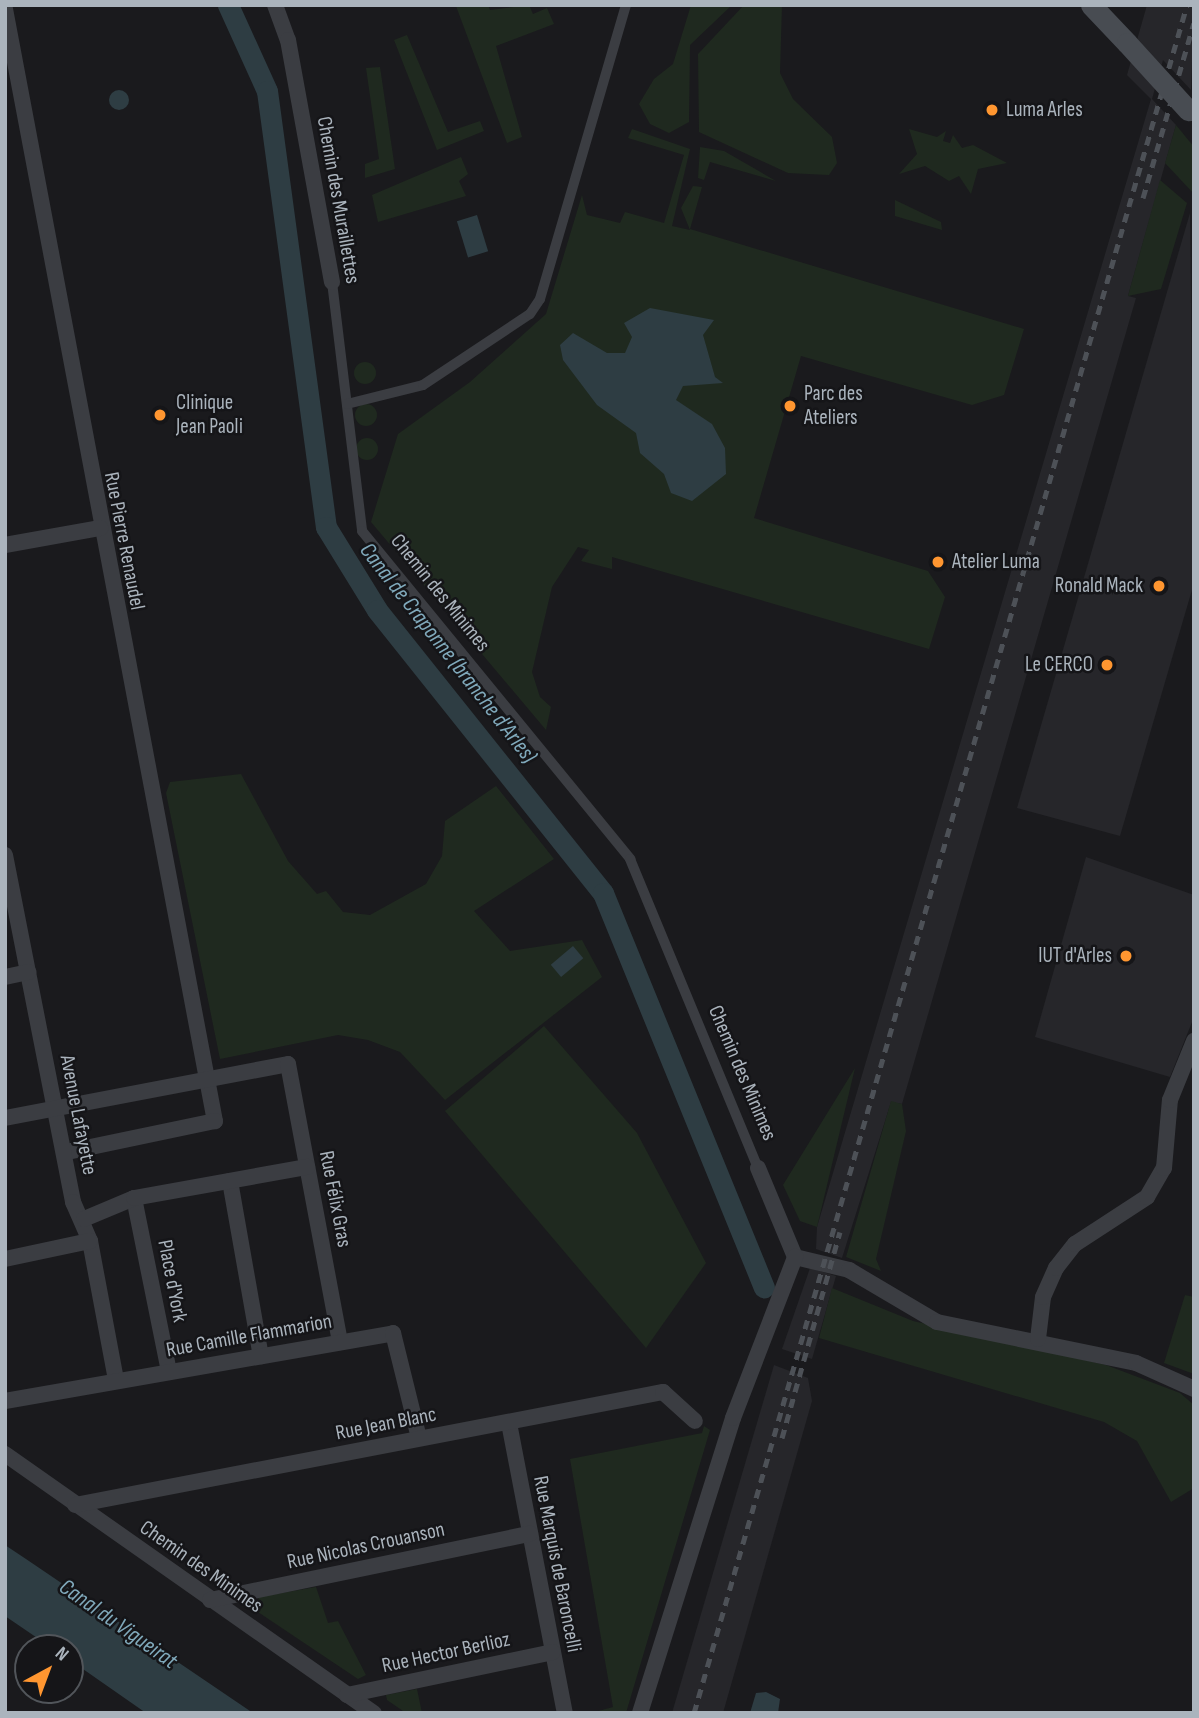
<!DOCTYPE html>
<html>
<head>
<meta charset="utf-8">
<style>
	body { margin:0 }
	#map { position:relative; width:1199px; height:1718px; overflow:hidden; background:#1a1a1d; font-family:"Sofia Sans Condensed",sans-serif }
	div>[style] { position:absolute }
	.built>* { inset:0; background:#26262a }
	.green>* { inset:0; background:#1f291f }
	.round { border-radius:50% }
	.water>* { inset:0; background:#2e3d43; transform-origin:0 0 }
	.canal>* { height:21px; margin:-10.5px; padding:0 10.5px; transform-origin:10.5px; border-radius:10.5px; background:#2e3d43 }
	.pedestrian>* { height:10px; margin:-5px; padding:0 5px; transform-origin:5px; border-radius:5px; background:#3b3d42 }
	.minor>* { height:16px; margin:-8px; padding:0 8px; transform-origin:8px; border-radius:8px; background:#3b3d42 }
	.secondary>* { height:21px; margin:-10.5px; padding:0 10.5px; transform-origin:10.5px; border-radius:10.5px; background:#484c52 }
	.rail>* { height:5px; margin-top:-2.5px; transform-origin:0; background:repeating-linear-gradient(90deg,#4d5157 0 9px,transparent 0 16px) }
	.secondary-bridge>* { height:21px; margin:-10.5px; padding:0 10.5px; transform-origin:10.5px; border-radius:10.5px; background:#484c52 }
	.dots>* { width:19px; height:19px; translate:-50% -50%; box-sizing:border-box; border:4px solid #151518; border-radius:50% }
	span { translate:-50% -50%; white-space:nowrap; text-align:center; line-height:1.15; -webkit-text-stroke:5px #151518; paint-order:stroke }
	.poi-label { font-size:21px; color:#abb4bd }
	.left { translate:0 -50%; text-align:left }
	.right { translate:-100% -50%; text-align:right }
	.street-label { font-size:21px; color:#abb4bd }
	.water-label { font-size:23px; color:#80a9bb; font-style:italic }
	.frame { position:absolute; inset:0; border:7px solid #abb4bd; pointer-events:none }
	.north { position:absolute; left:14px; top:1634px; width:70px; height:70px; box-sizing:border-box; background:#151518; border:2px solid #51555a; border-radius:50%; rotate:41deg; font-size:19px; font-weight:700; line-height:28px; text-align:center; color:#abb4bd }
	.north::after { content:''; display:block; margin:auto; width:24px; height:32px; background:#ff9630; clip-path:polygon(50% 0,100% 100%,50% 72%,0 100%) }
</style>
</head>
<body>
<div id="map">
	<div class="built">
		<div style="clip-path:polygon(1147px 5px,1194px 5px,1191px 90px,1163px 60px,1152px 99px,1176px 125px,1128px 296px,1136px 298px,902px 1104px,891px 1102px,842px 1258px,816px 1249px,817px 1227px,1151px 99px,1127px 75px)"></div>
		<div style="clip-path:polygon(1190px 213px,1194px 583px,1120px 836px,1017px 808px)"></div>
		<div style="clip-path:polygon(1086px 857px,1194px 895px,1194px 1017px,1170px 1077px,1035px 1037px)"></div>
		<div style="clip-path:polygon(810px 1268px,836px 1276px,812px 1359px,782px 1349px)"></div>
		<div style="clip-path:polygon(774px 1365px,808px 1378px,812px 1401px,723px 1713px,672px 1713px)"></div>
	</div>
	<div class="green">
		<div style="clip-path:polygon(488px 5px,490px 10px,529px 5px,533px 14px,547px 8px,554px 24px,496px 46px,522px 137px,507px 143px,456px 6px)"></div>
		<div style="clip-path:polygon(691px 5px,732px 5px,690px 45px,689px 122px,669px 133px,650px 124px,639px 104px,654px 79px,673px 64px)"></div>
		<div style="clip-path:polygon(744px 5px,782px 5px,780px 73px,793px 99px,832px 137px,837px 163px,829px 175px,788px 173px,699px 132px,698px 54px)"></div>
		<div style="clip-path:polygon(407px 35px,448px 132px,480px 121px,484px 131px,437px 150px,394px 40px)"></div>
		<div style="clip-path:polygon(380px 67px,395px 169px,365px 178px,365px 164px,379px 159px,366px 68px)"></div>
		<div style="clip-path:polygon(1176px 125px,1194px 147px,1194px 194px,1165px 163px)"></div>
		<div style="clip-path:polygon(632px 129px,690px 149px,672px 226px,690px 230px,681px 208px,693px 186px,702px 187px,690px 229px,1024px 329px,1004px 395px,972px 405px,801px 356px,754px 518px,928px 571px,945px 597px,929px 649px,612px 557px,612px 569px,581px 561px,589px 550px,578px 547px,552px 587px,532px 672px,540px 697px,551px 707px,546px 730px,371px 522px,398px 434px,470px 382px,546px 314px,582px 195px,587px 215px,620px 223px,625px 212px,664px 223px,684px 155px,628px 138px)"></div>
		<div style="clip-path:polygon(909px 129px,937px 137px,946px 131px,943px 141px,950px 143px,953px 135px,962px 148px,973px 145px,1007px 163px,978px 169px,971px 194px,959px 176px,949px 181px,925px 166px,899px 174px,917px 154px)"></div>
		<div style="clip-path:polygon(700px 147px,724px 151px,776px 181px,710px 162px,704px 180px,698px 178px)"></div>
		<div style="clip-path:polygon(461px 157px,468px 174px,459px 181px,466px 196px,378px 222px,372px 195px)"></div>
		<div style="clip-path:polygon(1160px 180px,1187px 203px,1161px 289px,1128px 296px)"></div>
		<div style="clip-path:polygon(895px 200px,941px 222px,942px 230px,895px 216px)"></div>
		<div class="round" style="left:354px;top:362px;width:22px;height:22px"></div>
		<div class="round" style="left:355px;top:404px;width:22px;height:22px"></div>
		<div class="round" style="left:356px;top:438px;width:22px;height:22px"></div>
		<div style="clip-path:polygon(241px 774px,288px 861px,317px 894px,326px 891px,343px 912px,370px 915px,426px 884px,442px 856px,445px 821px,496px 786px,554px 859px,474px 911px,510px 951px,582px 940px,602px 977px,445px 1100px,400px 1052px,368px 1040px,338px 1035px,220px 1059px,166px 793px,170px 782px)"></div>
		<div style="clip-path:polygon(544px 1026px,637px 1133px,706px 1263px,646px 1348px,445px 1111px)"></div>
		<div style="clip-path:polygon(855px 1068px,817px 1227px,800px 1221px,783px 1185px)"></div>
		<div style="clip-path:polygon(891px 1101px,902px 1104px,906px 1131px,876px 1259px,881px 1271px,846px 1257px)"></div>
		<div style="clip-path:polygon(832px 1288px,913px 1321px,1106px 1365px,1180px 1393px,1194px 1405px,1194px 1488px,1171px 1502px,1137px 1441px,1104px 1422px,819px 1338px)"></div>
		<div style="clip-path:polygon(1185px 1295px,1194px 1297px,1194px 1374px,1164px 1363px)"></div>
		<div style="clip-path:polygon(704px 1426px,710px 1430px,626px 1713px,591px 1713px,613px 1707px,570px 1459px,702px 1433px)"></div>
		<div style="clip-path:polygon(316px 1587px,328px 1623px,338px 1621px,366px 1675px,358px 1679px,255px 1610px,259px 1597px)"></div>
		<div style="clip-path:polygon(417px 1689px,422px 1713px,406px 1713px,387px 1700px,386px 1695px)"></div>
	</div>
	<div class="water">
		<div class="round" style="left:109px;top:90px;width:20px;height:20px"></div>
		<div style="left:477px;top:215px;width:38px;height:21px;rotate:73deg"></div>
		<div style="clip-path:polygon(650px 308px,714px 320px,703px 335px,715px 377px,723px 383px,683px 386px,676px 400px,712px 424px,725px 448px,726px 474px,692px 501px,671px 493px,664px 474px,640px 453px,636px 433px,597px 405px,563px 360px,560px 345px,573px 333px,607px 353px,625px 353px,632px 337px,624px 323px)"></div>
		<div style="left:573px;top:946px;width:16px;height:29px;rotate:50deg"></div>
		<div style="clip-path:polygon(5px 1545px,26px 1559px,253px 1713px,146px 1713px,70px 1660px,70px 1648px,52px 1648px,5px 1616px)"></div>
		<div style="clip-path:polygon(766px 1692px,780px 1699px,778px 1713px,750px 1713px,756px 1693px)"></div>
	</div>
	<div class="canal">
		<div style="left:228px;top:5px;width:94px;rotate:65.6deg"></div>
		<div style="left:267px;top:91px;width:440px;rotate:82.3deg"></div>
		<div style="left:326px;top:527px;width:97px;rotate:58.4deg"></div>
		<div style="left:377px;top:610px;width:362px;rotate:51.4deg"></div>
		<div style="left:603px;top:893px;width:426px;rotate:67.8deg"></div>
	</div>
	<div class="pedestrian">
		<div style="left:332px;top:282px;width:251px;rotate:83.1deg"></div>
		<div style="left:362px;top:531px;width:424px;rotate:50.7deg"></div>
		<div style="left:630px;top:859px;width:334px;rotate:67.5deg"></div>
		<div style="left:347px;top:404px;width:78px;rotate:-14deg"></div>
		<div style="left:423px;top:385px;width:128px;rotate:-33.6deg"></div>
		<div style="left:530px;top:314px;width:18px;rotate:-56deg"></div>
		<div style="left:540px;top:299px;width:306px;rotate:-73.7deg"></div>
	</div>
	<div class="minor">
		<div style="left:275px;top:5px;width:37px;rotate:70deg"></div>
		<div style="left:288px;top:40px;width:246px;rotate:79.7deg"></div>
		<div style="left:5px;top:9px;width:1132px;rotate:79.31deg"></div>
		<div style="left:215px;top:1121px;width:152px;rotate:168.2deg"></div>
		<div style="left:5px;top:545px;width:97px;rotate:-10.1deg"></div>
		<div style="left:5px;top:855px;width:354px;rotate:78.9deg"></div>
		<div style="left:73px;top:1202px;width:43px;rotate:66.4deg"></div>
		<div style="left:90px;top:1241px;width:141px;rotate:79.4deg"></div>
		<div style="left:5px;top:977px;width:24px;rotate:-12deg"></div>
		<div style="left:5px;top:1118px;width:288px;rotate:-10.8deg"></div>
		<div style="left:288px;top:1064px;width:283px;rotate:79.4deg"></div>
		<div style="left:758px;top:1168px;width:96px;rotate:67.4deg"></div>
		<div style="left:230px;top:1181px;width:178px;rotate:80deg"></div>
		<div style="left:134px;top:1198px;width:177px;rotate:78.6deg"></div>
		<div style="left:84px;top:1219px;width:54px;rotate:-22.8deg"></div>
		<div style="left:134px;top:1198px;width:176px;rotate:-10.2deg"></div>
		<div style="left:795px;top:1257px;width:56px;rotate:13.5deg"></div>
		<div style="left:849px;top:1270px;width:102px;rotate:30.6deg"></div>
		<div style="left:937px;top:1322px;width:203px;rotate:11.6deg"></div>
		<div style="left:1136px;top:1363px;width:64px;rotate:24.1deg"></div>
		<div style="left:5px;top:1259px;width:87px;rotate:-12deg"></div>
		<div style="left:1038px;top:1339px;width:42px;rotate:-83.2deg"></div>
		<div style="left:1043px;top:1297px;width:32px;rotate:-66deg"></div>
		<div style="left:1056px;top:1268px;width:31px;rotate:-52deg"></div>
		<div style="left:1075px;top:1244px;width:86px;rotate:-33.1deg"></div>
		<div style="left:1147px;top:1197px;width:34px;rotate:-60deg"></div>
		<div style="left:1164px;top:1168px;width:68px;rotate:-85deg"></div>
		<div style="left:1170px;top:1100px;width:64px;rotate:-67.9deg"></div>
		<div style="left:5px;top:1401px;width:394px;rotate:-9.9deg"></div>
		<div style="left:393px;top:1333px;width:108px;rotate:76.1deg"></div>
		<div style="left:509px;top:1423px;width:295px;rotate:79.1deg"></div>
		<div style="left:5px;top:1454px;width:451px;rotate:35.1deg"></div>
		<div style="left:75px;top:1505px;width:599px;rotate:-10.88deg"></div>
		<div style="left:663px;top:1392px;width:43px;rotate:42.2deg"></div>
		<div style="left:210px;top:1600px;width:327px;rotate:-11.7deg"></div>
		<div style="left:347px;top:1695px;width:210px;rotate:-11.8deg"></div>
		<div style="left:640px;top:1713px;width:309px;rotate:-72.5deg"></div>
		<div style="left:733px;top:1418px;width:173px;rotate:-68.9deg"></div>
	</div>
	<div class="secondary">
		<div style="left:1091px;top:5px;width:52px;rotate:46.5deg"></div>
	</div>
	<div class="rail">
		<div style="left:1143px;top:198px;width:182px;rotate:-73.8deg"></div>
		<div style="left:782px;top:1438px;width:214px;rotate:-74.3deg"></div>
		<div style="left:694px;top:1713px;width:1778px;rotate:-73.9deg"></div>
	</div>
	<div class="secondary-bridge">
		<div style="left:1127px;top:43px;width:91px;rotate:47.7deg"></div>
	</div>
	<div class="dots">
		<div style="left:992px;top:110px;background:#ff9630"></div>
		<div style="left:790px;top:406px;background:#ff9630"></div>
		<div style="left:160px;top:415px;background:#ff9630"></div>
		<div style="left:938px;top:562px;background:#ff9630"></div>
		<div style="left:1159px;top:586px;background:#ff9630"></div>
		<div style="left:1107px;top:665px;background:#ff9630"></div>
		<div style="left:1126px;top:956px;background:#ff9630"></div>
	</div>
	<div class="poi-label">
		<span class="left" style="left:1006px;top:110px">Luma Arles</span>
		<span class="left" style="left:804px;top:406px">Parc des<br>Ateliers</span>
		<span class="left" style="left:176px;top:415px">Clinique<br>Jean Paoli</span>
		<span class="left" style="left:952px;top:562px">Atelier Luma</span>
		<span class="right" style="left:1143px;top:586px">Ronald Mack</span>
		<span class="right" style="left:1093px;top:665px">Le CERCO</span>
		<span class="right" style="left:1112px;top:956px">IUT d'Arles</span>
	</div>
	<div class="street-label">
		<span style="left:338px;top:200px;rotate:80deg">Chemin des Muraillettes</span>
		<span style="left:124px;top:541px;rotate:79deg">Rue Pierre Renaudel</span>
		<span style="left:440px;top:593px;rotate:51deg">Chemin des Minimes</span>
		<span style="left:742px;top:1073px;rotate:67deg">Chemin des Minimes</span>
		<span style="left:78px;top:1115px;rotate:79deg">Avenue Lafayette</span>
		<span style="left:335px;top:1199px;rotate:79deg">Rue Félix Gras</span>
		<span style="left:172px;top:1281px;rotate:79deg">Place d'York</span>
		<span style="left:249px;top:1336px;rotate:-10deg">Rue Camille Flammarion</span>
		<span style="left:386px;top:1424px;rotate:-11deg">Rue Jean Blanc</span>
		<span style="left:366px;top:1546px;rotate:-12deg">Rue Nicolas Crouanson</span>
		<span style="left:557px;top:1564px;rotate:79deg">Rue Marquis de Baroncelli</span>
		<span style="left:201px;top:1567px;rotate:35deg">Chemin des Minimes</span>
		<span style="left:446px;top:1653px;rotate:-12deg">Rue Hector Berlioz</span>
	</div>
	<div class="water-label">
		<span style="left:448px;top:653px;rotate:52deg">Canal de Craponne (branche d'Arles)</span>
		<span style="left:118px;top:1624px;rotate:35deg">Canal du Vigueirat</span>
	</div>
	<div class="frame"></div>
	<div class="north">N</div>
</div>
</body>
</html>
